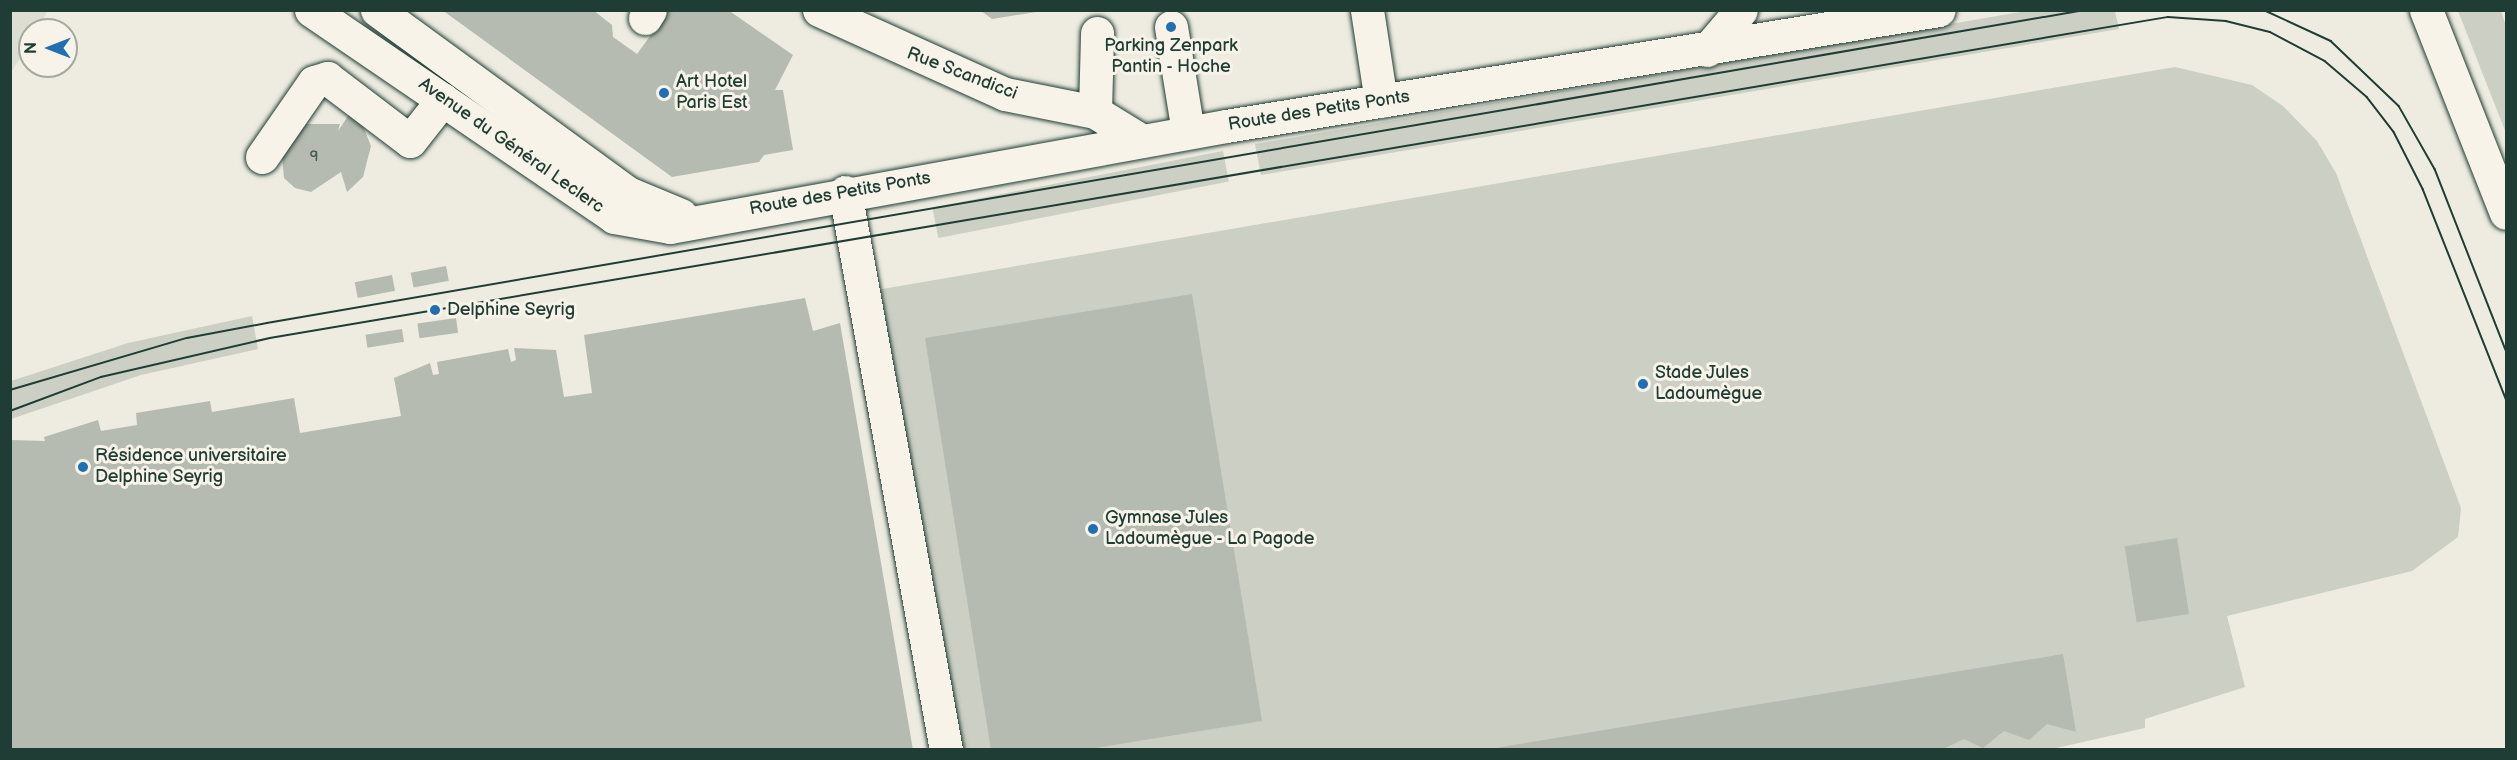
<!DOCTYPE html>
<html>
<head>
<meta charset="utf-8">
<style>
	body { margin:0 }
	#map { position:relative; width:2517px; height:760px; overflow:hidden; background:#eeece1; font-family:"Balsamiq Sans",sans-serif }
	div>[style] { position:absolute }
	.built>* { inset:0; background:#ddddd2 }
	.green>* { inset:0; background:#cccfc4; transform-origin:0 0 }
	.building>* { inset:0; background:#b5bbb0; transform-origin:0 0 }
	.roads { filter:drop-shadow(0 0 2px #1f3d34) drop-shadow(0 0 2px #1f3d34) }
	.minor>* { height:33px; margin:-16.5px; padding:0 16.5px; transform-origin:16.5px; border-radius:16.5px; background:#f7f3e8 }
	.major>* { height:33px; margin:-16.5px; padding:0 16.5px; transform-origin:16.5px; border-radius:16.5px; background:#f7f3e8 }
	.tram>* { height:1.5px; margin:-0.75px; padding:0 0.75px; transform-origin:0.75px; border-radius:0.75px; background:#1f3d34 }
	.dots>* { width:16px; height:16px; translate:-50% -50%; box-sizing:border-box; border:3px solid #f7f3e8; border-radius:50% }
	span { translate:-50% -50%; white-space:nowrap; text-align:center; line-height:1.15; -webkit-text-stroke:6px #f7f3e8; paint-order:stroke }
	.number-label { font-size:15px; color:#445c53 }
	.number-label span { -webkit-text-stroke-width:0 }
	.poi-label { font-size:18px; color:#1f3d34 }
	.left { translate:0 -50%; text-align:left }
	.street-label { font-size:18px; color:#1f3d34 }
	.frame { position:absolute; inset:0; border:12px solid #1f3d34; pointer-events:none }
	.north { position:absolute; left:18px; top:18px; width:60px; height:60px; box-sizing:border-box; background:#f7f3e8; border:2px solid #a1aaa0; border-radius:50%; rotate:270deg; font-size:16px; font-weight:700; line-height:24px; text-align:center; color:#1f3d34 }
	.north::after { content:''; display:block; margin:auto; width:21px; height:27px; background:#1f6fb2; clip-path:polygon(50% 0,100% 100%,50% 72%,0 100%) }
</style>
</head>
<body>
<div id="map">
	<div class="built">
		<div style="clip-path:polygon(11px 10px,47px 11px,39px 30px,30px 30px,30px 43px,11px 72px)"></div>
	</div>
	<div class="green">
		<div style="clip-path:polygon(2026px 11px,2115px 11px,2119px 29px,1261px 175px,1255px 144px)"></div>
		<div style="clip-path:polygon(2458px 11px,2501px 11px,2506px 26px,2506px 133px)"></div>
		<div style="clip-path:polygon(2175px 67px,2252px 85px,2283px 106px,2317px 141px,2336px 173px,2461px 508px,2458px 537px,2412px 571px,2227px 616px,2245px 687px,2145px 719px,2145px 728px,2052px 749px,935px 749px,853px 294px)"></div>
		<div style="left:1223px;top:151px;width:31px;height:296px;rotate:79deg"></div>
		<div style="clip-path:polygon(252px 316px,258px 349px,141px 375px,11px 419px,11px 381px,128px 343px)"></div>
	</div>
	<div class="building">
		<div style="clip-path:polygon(442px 10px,593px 10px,612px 25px,613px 37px,637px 54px,669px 10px,728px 10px,793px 55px,775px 90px,783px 90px,793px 150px,764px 155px,759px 162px,672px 177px)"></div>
		<div style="clip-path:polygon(980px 10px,1036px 10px,1036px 12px,992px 19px)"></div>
		<div style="clip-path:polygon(350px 113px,363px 126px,371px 146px,363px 177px,347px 192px,341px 172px,311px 192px,295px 188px,284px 178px,281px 146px,298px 124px,340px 124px,338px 131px)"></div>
		<div style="left:446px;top:266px;width:15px;height:36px;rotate:79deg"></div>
		<div style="left:392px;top:275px;width:16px;height:38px;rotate:79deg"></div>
		<div style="clip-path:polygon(1192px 294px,1262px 721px,1083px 750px,991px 750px,925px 338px)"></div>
		<div style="clip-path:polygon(805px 298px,813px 331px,840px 323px,913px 750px,10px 750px,10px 440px,45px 441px,44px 437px,98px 420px,101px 431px,137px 425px,136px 413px,210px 401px,212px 412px,294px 398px,300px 433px,401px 416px,394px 378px,430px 363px,433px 375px,439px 374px,437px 362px,508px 349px,511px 362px,516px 360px,514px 348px,556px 350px,564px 397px,592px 393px,584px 335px)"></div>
		<div style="left:456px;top:318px;width:15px;height:39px;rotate:82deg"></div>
		<div style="left:402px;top:329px;width:13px;height:37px;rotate:81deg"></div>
		<div style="left:2177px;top:538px;width:77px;height:53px;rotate:81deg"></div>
		<div style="clip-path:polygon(2063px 654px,2076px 732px,2047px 724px,2029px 740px,2004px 731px,1983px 748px,1964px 739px,1941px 750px,1483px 750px)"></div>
	</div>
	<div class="roads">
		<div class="minor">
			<div style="left:819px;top:10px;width:204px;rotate:24.3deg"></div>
			<div style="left:1005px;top:94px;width:92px;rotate:11.3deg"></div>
			<div style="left:1095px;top:112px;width:55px;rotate:31.7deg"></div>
			<div style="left:1367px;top:10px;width:92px;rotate:81.3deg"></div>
			<div style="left:645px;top:18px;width:9px;rotate:-58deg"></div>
			<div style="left:1171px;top:27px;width:106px;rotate:80.8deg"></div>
			<div style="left:1707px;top:50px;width:52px;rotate:-49.6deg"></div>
			<div style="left:1095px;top:112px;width:79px;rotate:-88.5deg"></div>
			<div style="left:262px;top:157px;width:91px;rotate:-55.3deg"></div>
			<div style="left:314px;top:82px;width:14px;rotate:-17deg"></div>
			<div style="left:327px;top:78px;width:104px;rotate:37.2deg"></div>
			<div style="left:410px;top:141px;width:53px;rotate:-51.8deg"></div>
			<div style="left:845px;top:192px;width:567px;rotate:79.74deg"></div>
		</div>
		<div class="major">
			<div style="left:311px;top:10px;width:367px;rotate:34.3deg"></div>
			<div style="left:614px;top:217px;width:57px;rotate:10.1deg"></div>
			<div style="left:670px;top:227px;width:565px;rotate:-10.3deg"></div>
			<div style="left:1226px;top:126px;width:722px;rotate:-9.24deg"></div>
			<div style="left:377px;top:10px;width:311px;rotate:36.1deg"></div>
			<div style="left:628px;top:193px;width:57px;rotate:22.5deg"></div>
			<div style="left:2426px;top:10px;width:218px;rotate:68.5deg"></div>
		</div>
	</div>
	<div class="tram">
		<div style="left:2264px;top:10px;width:74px;rotate:24.8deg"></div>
		<div style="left:2331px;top:41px;width:94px;rotate:43.7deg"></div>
		<div style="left:2399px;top:106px;width:73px;rotate:60.3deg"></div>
		<div style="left:2435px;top:169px;width:194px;rotate:68.6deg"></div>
		<div style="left:10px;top:390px;width:184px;rotate:-16.4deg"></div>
		<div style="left:187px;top:338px;width:81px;rotate:-10.6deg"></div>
		<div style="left:267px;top:323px;width:1844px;rotate:-9.77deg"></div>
		<div style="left:10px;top:411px;width:97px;rotate:-20.5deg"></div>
		<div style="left:101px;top:377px;width:173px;rotate:-13deg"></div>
		<div style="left:270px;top:338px;width:1925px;rotate:-9.6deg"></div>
		<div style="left:2168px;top:17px;width:58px;rotate:3.9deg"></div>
		<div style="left:2226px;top:21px;width:45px;rotate:14deg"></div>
		<div style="left:2270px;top:32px;width:62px;rotate:27.8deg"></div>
		<div style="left:2325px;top:61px;width:55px;rotate:40.6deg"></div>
		<div style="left:2367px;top:97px;width:44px;rotate:52.4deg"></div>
		<div style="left:2394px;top:132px;width:64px;rotate:63deg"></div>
		<div style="left:2423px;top:189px;width:226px;rotate:68.4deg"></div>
	</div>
	<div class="dots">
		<div style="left:1171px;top:27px;background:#1f6fb2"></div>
		<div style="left:664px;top:93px;background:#1f6fb2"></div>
		<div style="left:435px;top:310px;background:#1f6fb2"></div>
		<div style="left:1643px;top:384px;background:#1f6fb2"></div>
		<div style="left:83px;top:467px;background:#1f6fb2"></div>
		<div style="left:1093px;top:529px;background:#1f6fb2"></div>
	</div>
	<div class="number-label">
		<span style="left:314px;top:157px">9</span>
	</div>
	<div class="poi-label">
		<span style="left:1171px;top:57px">Parking Zenpark<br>Pantin - Hoche</span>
		<span class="left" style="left:676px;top:93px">Art Hotel<br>Paris Est</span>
		<span class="left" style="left:447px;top:310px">Delphine Seyrig</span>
		<span class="left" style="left:1655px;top:384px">Stade Jules<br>Ladoumègue</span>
		<span class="left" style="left:95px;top:467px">Résidence universitaire<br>Delphine Seyrig</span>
		<span class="left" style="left:1105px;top:529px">Gymnase Jules<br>Ladoumègue - La Pagode</span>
	</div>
	<div class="street-label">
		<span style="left:962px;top:74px;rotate:21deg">Rue Scandicci</span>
		<span style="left:1319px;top:111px;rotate:-9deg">Route des Petits Ponts</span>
		<span style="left:511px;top:146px;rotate:35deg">Avenue du Général Leclerc</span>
		<span style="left:840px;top:194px;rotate:-10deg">Route des Petits Ponts</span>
	</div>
	<div class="frame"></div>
	<div class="north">N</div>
</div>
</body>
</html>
